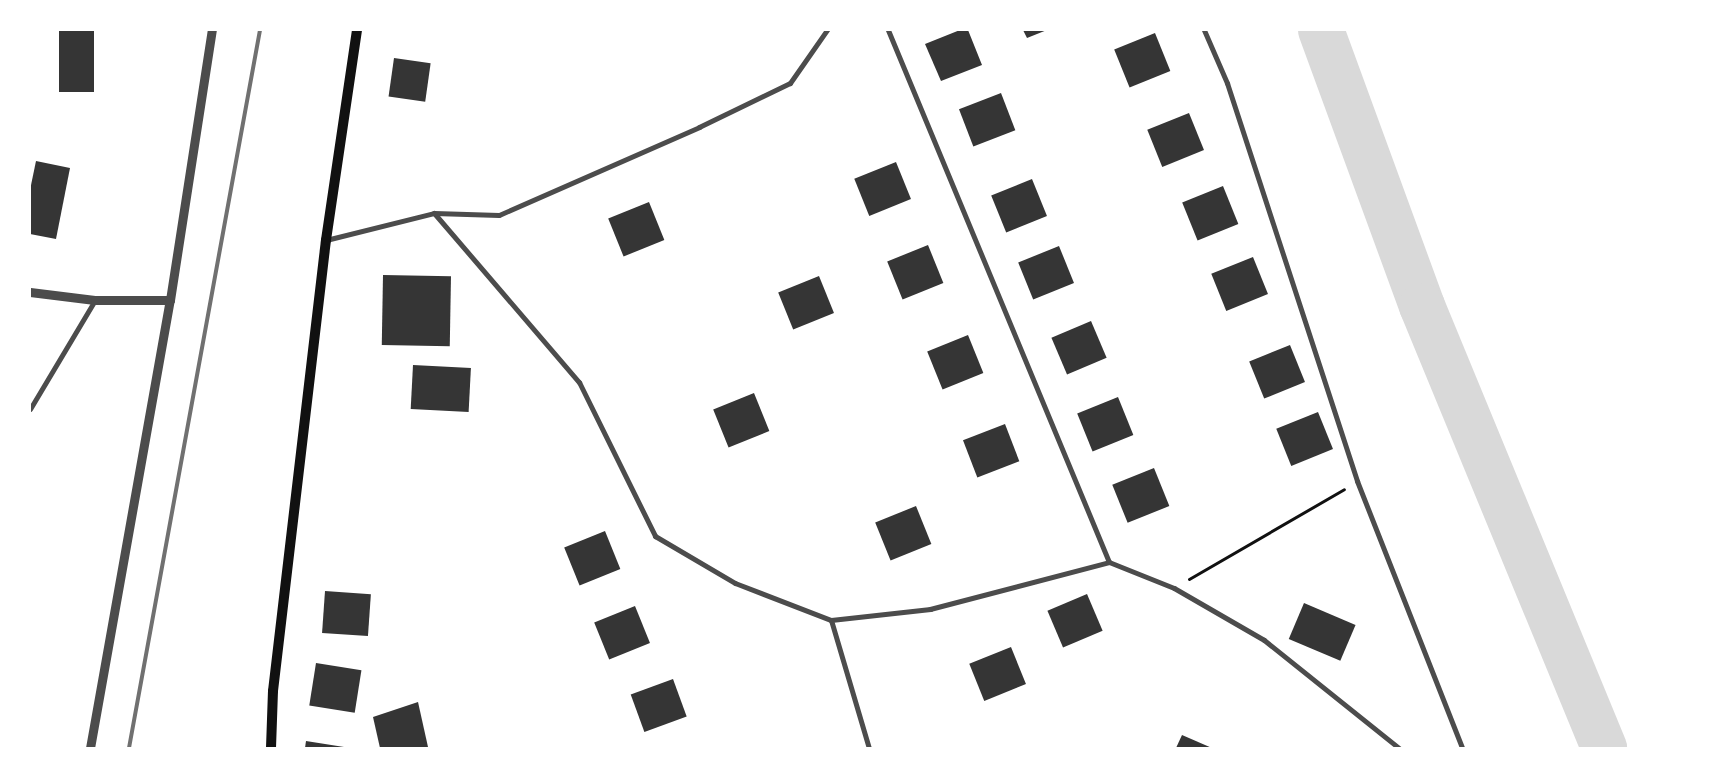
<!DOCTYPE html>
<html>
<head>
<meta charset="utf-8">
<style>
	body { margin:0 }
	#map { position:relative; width:1722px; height:778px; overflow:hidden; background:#fff; font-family:"DejaVu Sans",sans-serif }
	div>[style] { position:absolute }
	.river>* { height:46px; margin:-23px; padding:0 23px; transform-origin:23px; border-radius:23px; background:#d9d9d9 }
	.building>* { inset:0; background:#353535; transform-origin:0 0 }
	.path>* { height:3px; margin:-1.5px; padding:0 1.5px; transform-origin:1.5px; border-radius:1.5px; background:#111 }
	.minor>* { height:5px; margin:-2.5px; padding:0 2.5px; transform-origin:2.5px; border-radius:2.5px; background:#4c4c4c }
	.tertiary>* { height:9px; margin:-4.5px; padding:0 4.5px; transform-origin:4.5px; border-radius:4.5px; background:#4c4c4c }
	.secondary>* { height:10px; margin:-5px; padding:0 5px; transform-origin:5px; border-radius:5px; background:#111 }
	.rail>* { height:4px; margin:-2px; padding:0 2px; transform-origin:2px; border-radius:2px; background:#707070 }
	span { translate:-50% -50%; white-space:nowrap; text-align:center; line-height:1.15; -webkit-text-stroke:4.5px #fff; paint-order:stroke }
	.frame { position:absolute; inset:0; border:31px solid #fff; pointer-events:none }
</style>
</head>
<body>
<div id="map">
	<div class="river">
		<div style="left:1321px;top:30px;width:294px;rotate:69.9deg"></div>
		<div style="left:1422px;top:306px;width:478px;rotate:67.6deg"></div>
	</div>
	<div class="building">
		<div style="left:59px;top:30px;width:35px;height:62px"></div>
		<div style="clip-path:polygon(960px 30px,968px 30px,982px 65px,941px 81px,925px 44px)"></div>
		<div style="clip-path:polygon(1023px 30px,1047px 30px,1027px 38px)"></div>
		<div style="left:1155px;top:33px;width:41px;height:44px;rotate:68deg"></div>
		<div style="left:394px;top:58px;width:37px;height:39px;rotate:8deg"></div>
		<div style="left:1001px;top:93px;width:40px;height:45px;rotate:69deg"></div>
		<div style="left:1189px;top:113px;width:40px;height:45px;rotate:68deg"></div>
		<div style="clip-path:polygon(36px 161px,70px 168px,56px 239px,30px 234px,30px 190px)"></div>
		<div style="left:896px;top:162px;width:40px;height:45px;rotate:68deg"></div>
		<div style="left:1032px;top:179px;width:40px;height:44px;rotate:68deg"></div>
		<div style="left:1223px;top:186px;width:41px;height:44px;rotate:68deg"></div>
		<div style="left:649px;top:202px;width:41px;height:44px;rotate:68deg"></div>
		<div style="left:928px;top:245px;width:41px;height:44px;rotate:68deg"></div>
		<div style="left:1059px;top:246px;width:40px;height:44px;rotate:68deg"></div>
		<div style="left:1253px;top:257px;width:40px;height:45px;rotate:68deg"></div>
		<div style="left:383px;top:275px;width:68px;height:70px;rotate:1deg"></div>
		<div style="left:819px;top:276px;width:40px;height:44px;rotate:68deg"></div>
		<div style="left:1091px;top:321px;width:40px;height:43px;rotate:67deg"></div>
		<div style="left:968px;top:335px;width:41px;height:44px;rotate:68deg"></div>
		<div style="left:1290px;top:345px;width:40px;height:44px;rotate:68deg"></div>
		<div style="left:413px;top:365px;width:58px;height:44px;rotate:3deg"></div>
		<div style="left:754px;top:393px;width:41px;height:44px;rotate:68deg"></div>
		<div style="left:1118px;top:397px;width:41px;height:44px;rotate:68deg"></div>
		<div style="left:1318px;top:412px;width:40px;height:45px;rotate:68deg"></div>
		<div style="left:1005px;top:424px;width:40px;height:45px;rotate:69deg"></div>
		<div style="left:1154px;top:468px;width:41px;height:45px;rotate:68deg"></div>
		<div style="left:916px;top:506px;width:41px;height:44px;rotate:68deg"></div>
		<div style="left:605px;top:531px;width:41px;height:44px;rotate:68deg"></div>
		<div style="left:325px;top:591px;width:46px;height:42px;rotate:4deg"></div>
		<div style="left:1087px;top:594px;width:40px;height:43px;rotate:67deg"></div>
		<div style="left:1304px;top:603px;width:56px;height:39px;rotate:23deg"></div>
		<div style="left:635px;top:606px;width:40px;height:44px;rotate:68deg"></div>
		<div style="left:1011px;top:647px;width:40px;height:45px;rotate:68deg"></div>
		<div style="left:316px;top:663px;width:46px;height:43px;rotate:9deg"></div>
		<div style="left:673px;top:679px;width:40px;height:45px;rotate:70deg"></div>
		<div style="clip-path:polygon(418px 702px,428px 747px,380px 748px,373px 717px)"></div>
		<div style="clip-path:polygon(1182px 735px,1212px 748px,1176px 748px)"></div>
		<div style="clip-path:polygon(306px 741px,344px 747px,344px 748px,305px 748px)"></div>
	</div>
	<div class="path">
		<div style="left:1189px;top:579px;width:179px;rotate:-30.1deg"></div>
	</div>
	<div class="minor">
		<div style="left:888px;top:30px;width:576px;rotate:67.44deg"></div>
		<div style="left:1204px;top:30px;width:58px;rotate:66.5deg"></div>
		<div style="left:1227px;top:83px;width:419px;rotate:71.9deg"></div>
		<div style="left:1357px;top:481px;width:287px;rotate:68.5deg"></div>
		<div style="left:434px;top:213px;width:223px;rotate:49.4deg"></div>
		<div style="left:579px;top:382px;width:172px;rotate:63.7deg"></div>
		<div style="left:655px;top:536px;width:93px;rotate:30.4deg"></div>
		<div style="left:735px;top:583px;width:103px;rotate:21.1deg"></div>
		<div style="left:831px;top:620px;width:100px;rotate:-6.3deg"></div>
		<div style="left:930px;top:609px;width:185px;rotate:-14.7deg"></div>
		<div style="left:1109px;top:562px;width:70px;rotate:21.8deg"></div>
		<div style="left:1174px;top:588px;width:104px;rotate:30deg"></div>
		<div style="left:1264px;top:640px;width:173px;rotate:38.7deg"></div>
		<div style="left:326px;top:240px;width:111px;rotate:-14deg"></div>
		<div style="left:434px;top:213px;width:65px;rotate:1.8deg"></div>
		<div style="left:499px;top:215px;width:219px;rotate:-23.7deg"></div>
		<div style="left:699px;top:127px;width:101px;rotate:-25.8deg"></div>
		<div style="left:790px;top:83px;width:65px;rotate:-55.1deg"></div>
		<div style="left:30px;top:409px;width:127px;rotate:-59.2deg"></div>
		<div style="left:831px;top:620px;width:134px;rotate:73.5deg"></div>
	</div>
	<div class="tertiary">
		<div style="left:30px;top:292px;width:65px;rotate:7deg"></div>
		<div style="left:95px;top:300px;width:75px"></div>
		<div style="left:90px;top:748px;width:455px;rotate:-79.9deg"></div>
		<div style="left:170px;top:300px;width:273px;rotate:-81.2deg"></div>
	</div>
	<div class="secondary">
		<div style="left:271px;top:748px;width:57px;rotate:-88deg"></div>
		<div style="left:273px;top:691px;width:454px;rotate:-83.3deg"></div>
		<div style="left:326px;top:240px;width:212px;rotate:-81.6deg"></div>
	</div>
	<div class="rail">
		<div style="left:129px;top:748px;width:730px;rotate:-79.66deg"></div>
	</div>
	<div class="frame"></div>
</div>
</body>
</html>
